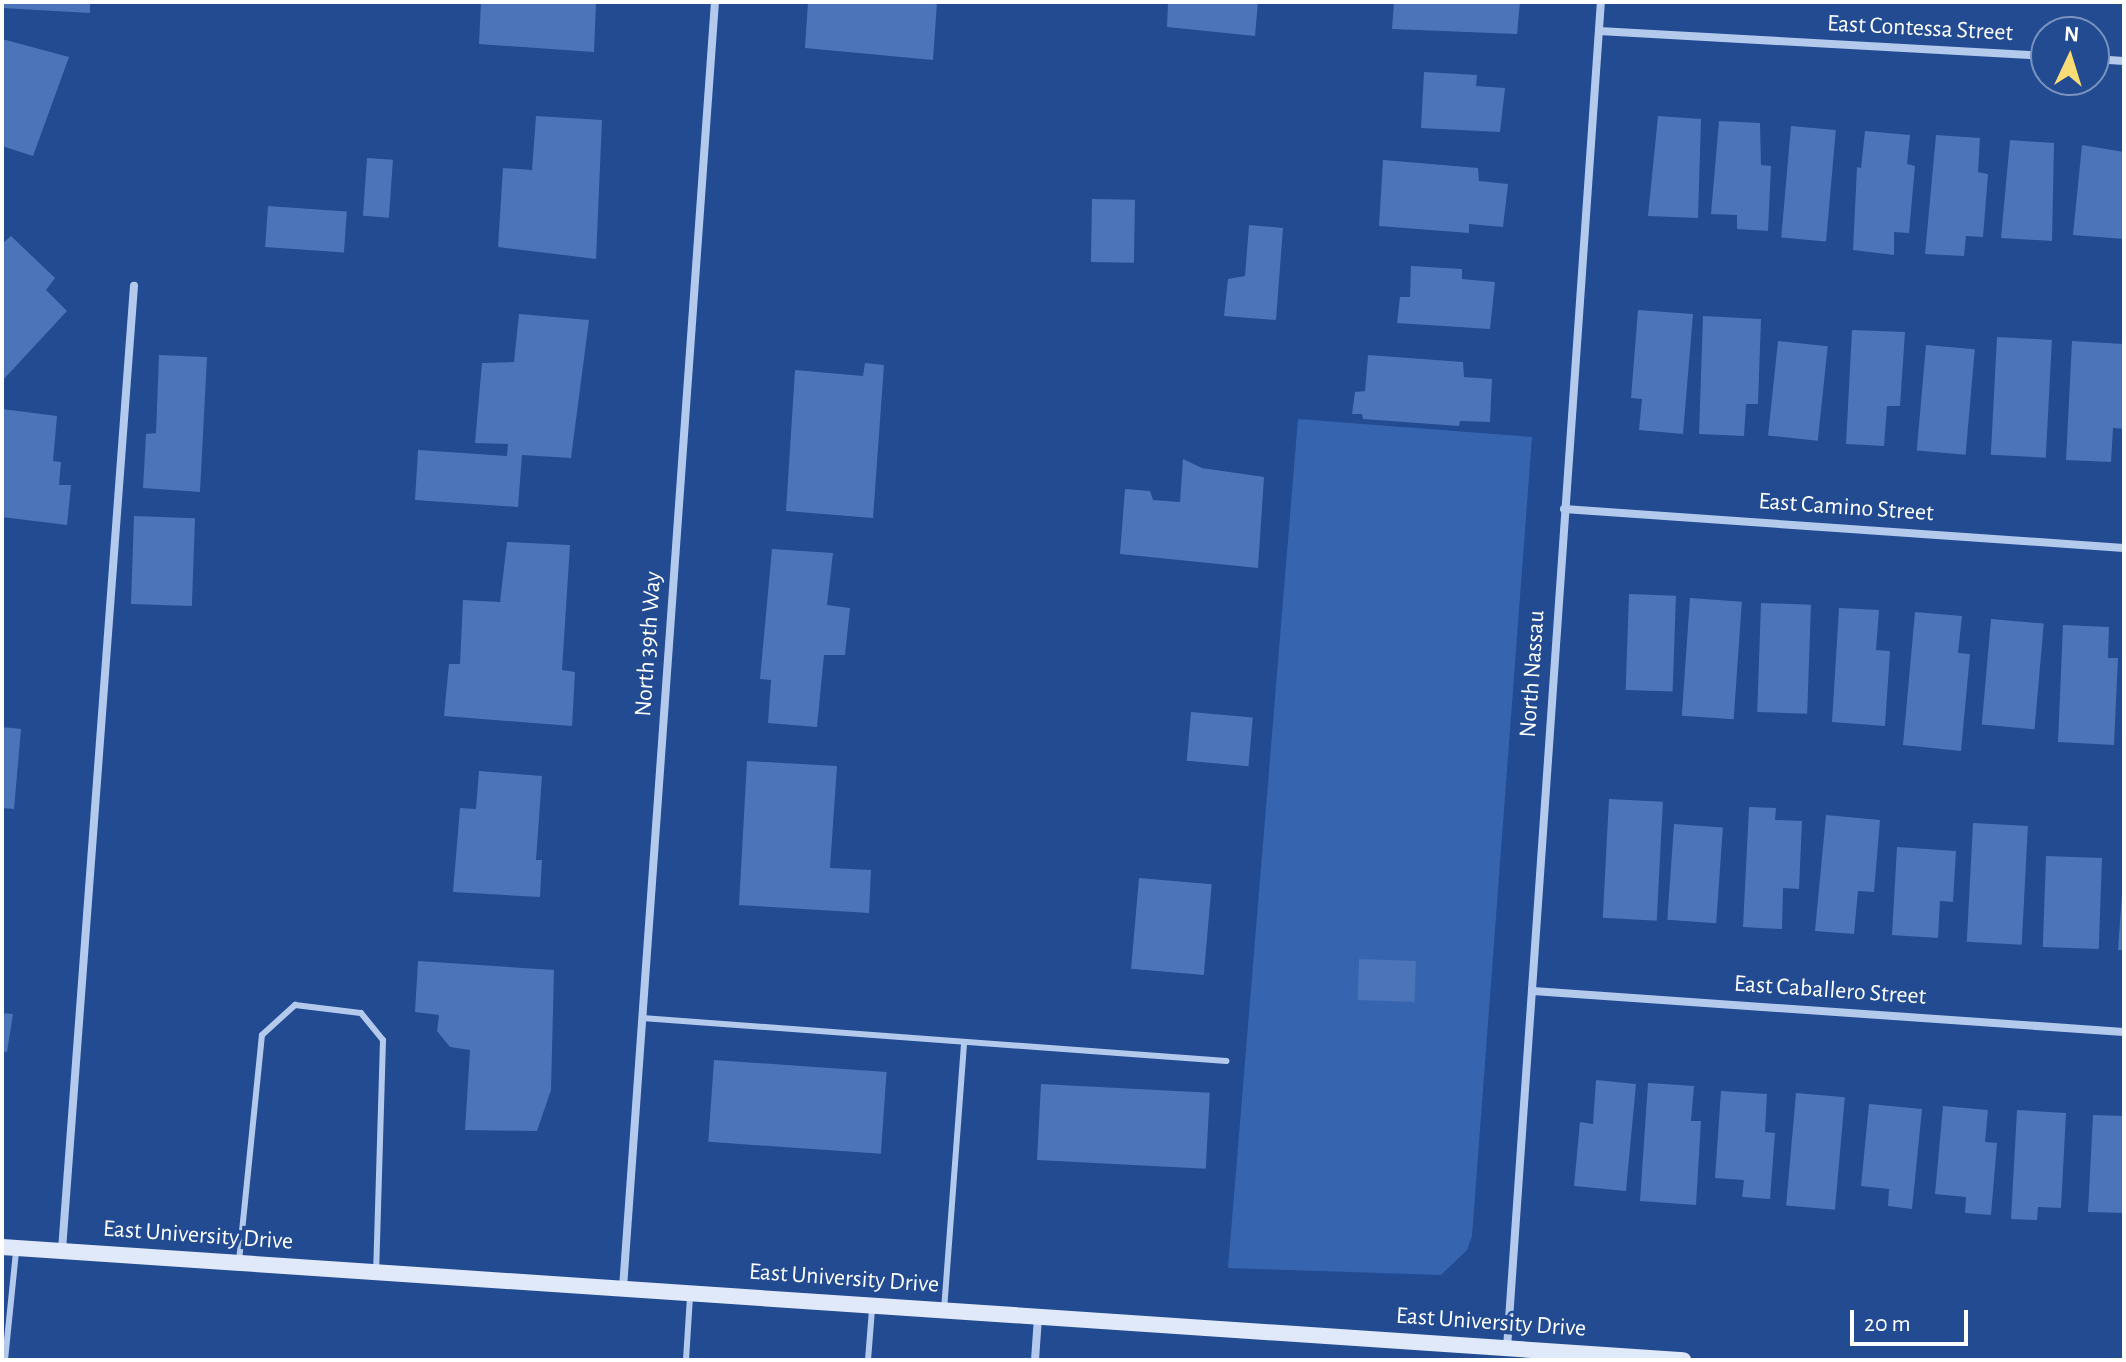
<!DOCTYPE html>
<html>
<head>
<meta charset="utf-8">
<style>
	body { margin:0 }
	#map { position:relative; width:2126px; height:1362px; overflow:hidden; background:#224b92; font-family:"Alegreya Sans",sans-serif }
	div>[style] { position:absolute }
	.green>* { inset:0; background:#3664af }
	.building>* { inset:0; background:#4b74b9; transform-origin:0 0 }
	.service>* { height:6px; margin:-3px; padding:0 3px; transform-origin:3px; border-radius:3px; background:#b4caed }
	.minor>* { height:8px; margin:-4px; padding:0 4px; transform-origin:4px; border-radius:4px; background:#b4caed }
	.secondary>* { height:16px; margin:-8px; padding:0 8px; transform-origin:8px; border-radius:8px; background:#e0e9fa }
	span { translate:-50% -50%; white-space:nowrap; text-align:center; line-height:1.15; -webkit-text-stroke:8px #224b92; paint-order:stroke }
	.street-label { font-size:24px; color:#fff }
	.frame { position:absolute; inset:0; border:4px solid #fff; pointer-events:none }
	.north { position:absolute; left:2030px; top:16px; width:80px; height:80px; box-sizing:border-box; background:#224b92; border:2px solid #7a93be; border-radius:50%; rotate:4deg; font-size:22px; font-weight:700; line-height:32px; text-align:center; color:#fff }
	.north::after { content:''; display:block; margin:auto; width:28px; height:36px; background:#f9dc76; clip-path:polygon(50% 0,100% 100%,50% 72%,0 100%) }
	.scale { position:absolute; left:1850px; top:1310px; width:118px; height:36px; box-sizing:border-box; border:4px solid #fff; border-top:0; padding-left:10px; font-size:24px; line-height:28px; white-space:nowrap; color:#fff; -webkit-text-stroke:6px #224b92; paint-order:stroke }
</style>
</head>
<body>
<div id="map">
	<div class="green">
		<div style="clip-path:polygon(1298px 419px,1532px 437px,1472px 1236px,1467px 1250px,1441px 1275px,1228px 1268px)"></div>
	</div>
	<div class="building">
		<div style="clip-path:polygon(2px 2px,90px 2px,90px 13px,2px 8px)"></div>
		<div style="clip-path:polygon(481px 2px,596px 2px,594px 52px,479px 44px)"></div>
		<div style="clip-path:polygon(808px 2px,937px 2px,933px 60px,805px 48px)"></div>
		<div style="clip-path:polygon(1168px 2px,1258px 2px,1255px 36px,1167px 27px)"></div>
		<div style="clip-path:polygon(1394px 2px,1520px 2px,1517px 34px,1392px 29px)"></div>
		<div style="clip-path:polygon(2px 39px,69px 57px,33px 156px,2px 146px)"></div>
		<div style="clip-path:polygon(1424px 72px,1477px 75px,1476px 86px,1505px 88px,1500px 132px,1421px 128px)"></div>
		<div style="clip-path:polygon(536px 116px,602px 120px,596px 259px,498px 247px,503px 168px,532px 170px)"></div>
		<div style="clip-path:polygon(1658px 116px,1701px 119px,1698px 218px,1648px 216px)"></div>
		<div style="clip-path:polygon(1719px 121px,1760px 123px,1761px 165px,1771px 166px,1768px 231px,1737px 229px,1737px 215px,1711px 214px)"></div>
		<div style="left:1791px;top:126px;width:45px;height:112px;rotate:5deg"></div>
		<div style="clip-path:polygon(1865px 131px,1910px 135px,1907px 164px,1915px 166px,1909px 233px,1894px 232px,1894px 255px,1853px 250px,1857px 167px,1861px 168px)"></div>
		<div style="clip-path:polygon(1936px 135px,1980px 138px,1978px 172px,1988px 174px,1983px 237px,1966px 236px,1964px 256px,1925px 254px)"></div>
		<div style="clip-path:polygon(2010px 140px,2054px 143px,2052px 241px,2001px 238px)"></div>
		<div style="clip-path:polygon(2082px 145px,2124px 152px,2124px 239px,2073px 235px)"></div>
		<div style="left:367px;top:158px;width:26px;height:58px;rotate:4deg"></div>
		<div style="clip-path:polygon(1383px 160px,1478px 168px,1479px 181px,1508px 184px,1503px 227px,1469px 224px,1469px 233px,1379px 226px)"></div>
		<div style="left:1092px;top:199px;width:43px;height:63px;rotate:1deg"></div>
		<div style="left:268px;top:206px;width:79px;height:41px;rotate:4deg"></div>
		<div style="clip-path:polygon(1249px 225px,1283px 228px,1276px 320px,1224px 316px,1228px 279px,1245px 276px)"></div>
		<div style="clip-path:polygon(11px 236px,55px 278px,46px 290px,67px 311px,2px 381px,2px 244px)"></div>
		<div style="clip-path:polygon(1411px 266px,1462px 269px,1462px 279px,1495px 282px,1490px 329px,1397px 323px,1400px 297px,1410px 297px)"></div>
		<div style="clip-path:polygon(1638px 310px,1693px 314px,1683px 434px,1639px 430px,1642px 399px,1631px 398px)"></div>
		<div style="clip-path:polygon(519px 314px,589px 320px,571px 458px,522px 455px,518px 507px,415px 500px,418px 450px,507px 456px,508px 444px,475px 443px,482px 363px,514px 362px)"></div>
		<div style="clip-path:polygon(1703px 316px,1761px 319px,1758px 404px,1746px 404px,1744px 436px,1699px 434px)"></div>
		<div style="clip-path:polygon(1852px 330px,1905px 332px,1900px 406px,1887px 406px,1884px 446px,1846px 444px)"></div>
		<div style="left:1997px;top:337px;width:55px;height:118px;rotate:3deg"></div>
		<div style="left:1778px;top:341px;width:50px;height:95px;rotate:6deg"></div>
		<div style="clip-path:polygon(2072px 341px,2124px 344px,2124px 429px,2113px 428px,2111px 462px,2066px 460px)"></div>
		<div style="left:1926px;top:345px;width:49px;height:106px;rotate:5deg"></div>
		<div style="clip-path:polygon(159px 355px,207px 357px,200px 492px,143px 488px,146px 434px,156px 433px)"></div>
		<div style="clip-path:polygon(1368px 355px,1463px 362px,1464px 377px,1492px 379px,1490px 422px,1460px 421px,1459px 426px,1363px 419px,1362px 414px,1352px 414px,1355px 392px,1365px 391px)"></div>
		<div style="clip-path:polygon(865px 363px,884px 365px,873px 518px,786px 511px,795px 370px,863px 376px)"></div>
		<div style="clip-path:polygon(2px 409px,57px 416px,53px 461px,61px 462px,59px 485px,71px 485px,67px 525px,2px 517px)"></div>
		<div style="clip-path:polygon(1183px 459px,1202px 468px,1264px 477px,1258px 568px,1120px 554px,1125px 489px,1150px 491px,1153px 500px,1180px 502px)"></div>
		<div style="left:134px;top:516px;width:61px;height:88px;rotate:2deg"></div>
		<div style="clip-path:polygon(507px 542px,570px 545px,562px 670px,575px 672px,572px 726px,444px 716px,449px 664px,460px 664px,463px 600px,500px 602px)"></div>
		<div style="clip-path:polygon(772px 549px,833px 553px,827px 605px,850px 608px,845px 655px,824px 655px,817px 727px,768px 723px,771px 680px,760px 679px)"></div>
		<div style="left:1629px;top:594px;width:47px;height:96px;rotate:2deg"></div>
		<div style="left:1690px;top:598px;width:52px;height:118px;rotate:4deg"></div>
		<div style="left:1761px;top:603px;width:50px;height:109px;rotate:2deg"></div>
		<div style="clip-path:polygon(1839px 608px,1879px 610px,1876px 650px,1890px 651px,1885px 726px,1832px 722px)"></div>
		<div style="clip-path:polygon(1915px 612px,1962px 616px,1958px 653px,1970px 654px,1961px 751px,1903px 745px)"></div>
		<div style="left:1991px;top:619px;width:53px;height:106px;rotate:5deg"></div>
		<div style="clip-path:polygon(2063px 625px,2109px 627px,2108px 658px,2118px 658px,2114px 745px,2058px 742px)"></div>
		<div style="left:1191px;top:712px;width:62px;height:49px;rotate:5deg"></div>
		<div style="clip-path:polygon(2px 727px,21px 729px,14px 809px,2px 808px)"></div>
		<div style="clip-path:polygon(747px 761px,837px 766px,830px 868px,871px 870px,869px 913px,739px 905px)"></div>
		<div style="clip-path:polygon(479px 771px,542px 776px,536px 860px,542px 860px,540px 897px,453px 892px,460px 808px,476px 809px)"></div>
		<div style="left:1609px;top:799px;width:54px;height:119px;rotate:3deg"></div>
		<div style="clip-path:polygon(1749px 807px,1776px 808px,1775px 820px,1802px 821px,1799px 889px,1783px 888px,1782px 929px,1743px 927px)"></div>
		<div style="clip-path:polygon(1826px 815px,1880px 820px,1874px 892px,1858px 891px,1854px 934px,1815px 931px)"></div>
		<div style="left:1973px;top:823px;width:55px;height:119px;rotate:3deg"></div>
		<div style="left:1674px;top:824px;width:49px;height:96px;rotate:4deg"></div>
		<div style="clip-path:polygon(1897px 847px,1956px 851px,1953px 902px,1940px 901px,1938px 938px,1892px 935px)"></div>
		<div style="left:2046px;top:856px;width:56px;height:91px;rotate:2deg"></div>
		<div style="left:1139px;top:878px;width:73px;height:91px;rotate:5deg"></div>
		<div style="clip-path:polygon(2122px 893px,2124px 893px,2124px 950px,2118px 950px)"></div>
		<div style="left:1359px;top:959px;width:57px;height:41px;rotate:2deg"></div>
		<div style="clip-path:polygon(418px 961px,554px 970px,551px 1090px,537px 1131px,465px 1130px,470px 1050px,450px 1047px,437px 1031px,439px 1015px,415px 1012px)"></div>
		<div style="clip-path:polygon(2px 1013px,13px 1014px,7px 1052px,2px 1051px)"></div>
		<div style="left:714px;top:1060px;width:173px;height:82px;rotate:4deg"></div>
		<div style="clip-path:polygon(1596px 1080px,1636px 1084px,1626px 1191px,1574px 1186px,1580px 1122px,1593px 1124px)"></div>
		<div style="clip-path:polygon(1648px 1083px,1694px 1086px,1691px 1121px,1701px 1121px,1696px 1205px,1640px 1201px)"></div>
		<div style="left:1041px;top:1084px;width:169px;height:76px;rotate:3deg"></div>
		<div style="clip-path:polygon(1721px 1091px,1767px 1094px,1765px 1132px,1775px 1133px,1770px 1199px,1742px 1197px,1744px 1180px,1715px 1178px)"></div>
		<div style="left:1796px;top:1093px;width:49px;height:113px;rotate:5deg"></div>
		<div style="clip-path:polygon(1869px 1104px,1922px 1109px,1912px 1209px,1888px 1206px,1889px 1189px,1861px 1186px)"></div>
		<div style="clip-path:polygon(1943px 1106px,1988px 1110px,1985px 1142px,1997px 1143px,1991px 1215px,1965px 1213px,1966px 1197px,1935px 1194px)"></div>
		<div style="clip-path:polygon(2017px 1110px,2066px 1113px,2061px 1208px,2038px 1207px,2037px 1220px,2011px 1219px)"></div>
		<div style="clip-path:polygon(2093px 1115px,2124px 1116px,2124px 1213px,2088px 1212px)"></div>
	</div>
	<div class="service">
		<div style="left:642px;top:1018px;width:586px;rotate:4.21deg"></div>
		<div style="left:239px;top:1261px;width:227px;rotate:-84.2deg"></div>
		<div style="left:262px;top:1035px;width:45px;rotate:-42.3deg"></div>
		<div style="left:295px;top:1005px;width:66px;rotate:6.9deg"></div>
		<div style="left:361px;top:1013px;width:35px;rotate:51deg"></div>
		<div style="left:383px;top:1040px;width:232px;rotate:91.7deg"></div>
		<div style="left:944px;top:1310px;width:267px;rotate:-85.7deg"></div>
		<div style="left:5px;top:1360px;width:110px;rotate:-84.2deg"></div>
		<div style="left:686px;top:1360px;width:64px;rotate:-86.4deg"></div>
		<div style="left:868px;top:1360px;width:51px;rotate:-85.5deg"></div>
	</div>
	<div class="minor">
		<div style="left:1599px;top:31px;width:448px;rotate:3.2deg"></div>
		<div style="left:2094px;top:59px;width:30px;rotate:4deg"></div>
		<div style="left:1564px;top:509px;width:561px;rotate:3.98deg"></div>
		<div style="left:1533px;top:991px;width:592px;rotate:3.97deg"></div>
		<div style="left:62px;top:1250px;width:967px;rotate:-85.73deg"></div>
		<div style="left:623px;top:1288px;width:1289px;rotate:-85.91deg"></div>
		<div style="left:1507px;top:1348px;width:1349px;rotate:-86.01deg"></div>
		<div style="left:1035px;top:1360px;width:43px;rotate:-86deg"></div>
	</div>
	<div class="secondary">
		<div style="left:2px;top:1247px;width:1685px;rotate:3.85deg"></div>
	</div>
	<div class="street-label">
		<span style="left:1920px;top:29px;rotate:3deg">East Contessa Street</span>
		<span style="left:1846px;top:508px;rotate:4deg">East Camino Street</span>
		<span style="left:649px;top:644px;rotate:-86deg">North 39th Way</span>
		<span style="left:1533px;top:674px;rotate:-86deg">North Nassau</span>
		<span style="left:1830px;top:991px;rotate:4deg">East Caballero Street</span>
		<span style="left:198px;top:1236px;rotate:4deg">East University Drive</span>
		<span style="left:844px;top:1279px;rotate:4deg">East University Drive</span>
		<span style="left:1491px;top:1323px;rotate:4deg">East University Drive</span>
	</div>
	<div class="frame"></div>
	<div class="north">N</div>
	<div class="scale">20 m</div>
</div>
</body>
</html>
